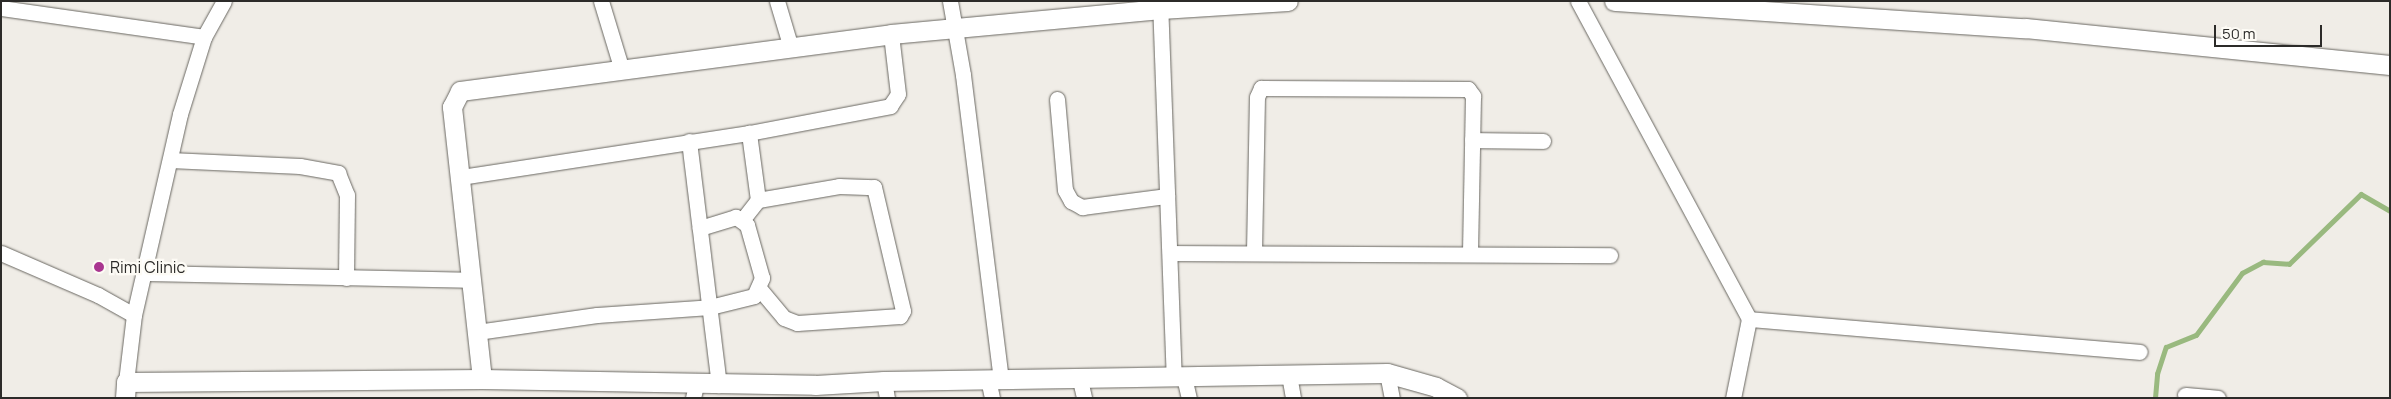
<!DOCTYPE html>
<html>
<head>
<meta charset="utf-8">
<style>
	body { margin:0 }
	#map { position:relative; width:2391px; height:399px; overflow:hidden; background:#f0ede7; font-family:Manrope,sans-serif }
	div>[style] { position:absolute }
	.stream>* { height:4.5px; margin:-2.25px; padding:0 2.25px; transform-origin:2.25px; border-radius:2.25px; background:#99b97f }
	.roads { filter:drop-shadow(0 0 1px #696761) drop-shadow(0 0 1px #696761) }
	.minor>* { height:15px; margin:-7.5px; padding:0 7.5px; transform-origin:7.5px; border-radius:7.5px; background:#fff }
	.tertiary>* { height:19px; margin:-9.5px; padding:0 9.5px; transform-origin:9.5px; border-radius:9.5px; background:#fff }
	.dots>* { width:14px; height:14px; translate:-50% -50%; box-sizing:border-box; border:2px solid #fdfbf5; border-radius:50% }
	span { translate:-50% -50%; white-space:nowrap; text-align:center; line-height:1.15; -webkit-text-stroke:4.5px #fdfbf5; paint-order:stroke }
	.poi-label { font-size:16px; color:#2c2b29 }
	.left { translate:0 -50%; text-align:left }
	.frame { position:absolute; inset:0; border:2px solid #2c2b29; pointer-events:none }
	.scale { position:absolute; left:2214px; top:25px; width:108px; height:22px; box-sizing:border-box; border:2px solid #2c2b29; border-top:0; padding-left:6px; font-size:15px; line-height:18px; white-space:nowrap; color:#2c2b29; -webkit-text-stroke:4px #fdfbf5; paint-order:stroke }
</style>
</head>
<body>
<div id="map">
	<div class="stream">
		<div style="left:2155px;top:398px;width:24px;rotate:-85deg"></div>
		<div style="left:2157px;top:374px;width:28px;rotate:-72deg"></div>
		<div style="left:2166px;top:347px;width:32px;rotate:-22deg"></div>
		<div style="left:2196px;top:335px;width:77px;rotate:-53.4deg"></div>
		<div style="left:2242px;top:273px;width:24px;rotate:-28deg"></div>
		<div style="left:2263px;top:262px;width:26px;rotate:4deg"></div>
		<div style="left:2289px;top:264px;width:100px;rotate:-44.2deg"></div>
		<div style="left:2361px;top:194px;width:34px;rotate:30deg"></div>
	</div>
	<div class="roads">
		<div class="minor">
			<div style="left:601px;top:1px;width:72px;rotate:73.1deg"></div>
			<div style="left:777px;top:1px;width:49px;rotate:73.4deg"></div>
			<div style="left:950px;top:1px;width:75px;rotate:80deg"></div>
			<div style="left:963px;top:75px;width:306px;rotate:82.9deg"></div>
			<div style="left:1160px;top:1px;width:376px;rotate:87.9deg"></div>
			<div style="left:1578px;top:1px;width:361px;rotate:61.7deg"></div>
			<div style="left:1749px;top:319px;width:81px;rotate:101.4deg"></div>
			<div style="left:1px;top:8px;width:205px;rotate:8.1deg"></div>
			<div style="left:1057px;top:99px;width:91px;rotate:85deg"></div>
			<div style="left:1065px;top:190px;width:13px;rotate:61deg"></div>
			<div style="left:1071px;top:201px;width:13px;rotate:29deg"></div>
			<div style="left:1082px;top:207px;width:86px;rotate:-7.4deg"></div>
			<div style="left:1472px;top:140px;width:71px;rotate:0.8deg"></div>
			<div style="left:689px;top:141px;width:246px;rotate:83deg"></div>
			<div style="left:170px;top:160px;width:130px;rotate:2.6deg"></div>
			<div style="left:300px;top:166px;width:39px;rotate:10deg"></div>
			<div style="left:338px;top:173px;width:24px;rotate:68deg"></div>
			<div style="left:347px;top:195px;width:83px;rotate:90.7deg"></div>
			<div style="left:461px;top:177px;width:291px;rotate:-8.7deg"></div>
			<div style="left:749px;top:133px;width:144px;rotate:-10.8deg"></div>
			<div style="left:890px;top:106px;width:14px;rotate:-56deg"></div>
			<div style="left:898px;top:94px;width:60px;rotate:-96.7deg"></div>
			<div style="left:758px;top:200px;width:82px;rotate:-9.8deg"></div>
			<div style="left:839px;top:186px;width:35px;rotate:2deg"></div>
			<div style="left:874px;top:187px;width:127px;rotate:76.8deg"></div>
			<div style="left:903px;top:311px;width:6px;rotate:121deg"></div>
			<div style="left:900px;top:316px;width:103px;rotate:176.1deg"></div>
			<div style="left:797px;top:323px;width:14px;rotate:-159deg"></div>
			<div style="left:784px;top:318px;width:38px;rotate:-130deg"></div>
			<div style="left:743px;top:219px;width:24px;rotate:-52deg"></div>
			<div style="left:758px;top:200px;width:68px;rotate:-97.7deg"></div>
			<div style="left:1254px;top:252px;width:155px;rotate:-88.9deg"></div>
			<div style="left:1257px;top:97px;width:10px;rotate:-66deg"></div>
			<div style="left:1261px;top:88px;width:207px;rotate:0.3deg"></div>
			<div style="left:1468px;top:89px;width:9px;rotate:54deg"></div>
			<div style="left:1473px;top:96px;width:158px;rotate:91.1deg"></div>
			<div style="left:1px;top:253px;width:106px;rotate:23.4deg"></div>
			<div style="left:98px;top:295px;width:41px;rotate:29.1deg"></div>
			<div style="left:1170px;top:253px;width:440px;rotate:0.3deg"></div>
			<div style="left:143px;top:273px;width:329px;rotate:1.2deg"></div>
			<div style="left:1749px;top:319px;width:392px;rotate:4.8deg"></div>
			<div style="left:477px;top:332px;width:121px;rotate:-8.1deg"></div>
			<div style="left:597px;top:315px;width:113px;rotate:-4deg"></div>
			<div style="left:710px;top:307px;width:45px;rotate:-14deg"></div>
			<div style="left:754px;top:296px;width:20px;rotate:-66deg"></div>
			<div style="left:762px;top:278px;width:55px;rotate:-105.8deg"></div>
			<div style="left:747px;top:225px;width:14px;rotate:-144deg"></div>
			<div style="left:736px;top:217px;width:38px;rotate:163deg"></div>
			<div style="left:1387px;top:373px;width:25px;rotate:79deg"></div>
			<div style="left:1289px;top:375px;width:23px;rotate:80deg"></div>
			<div style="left:1184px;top:377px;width:22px;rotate:77deg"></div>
			<div style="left:988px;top:379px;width:19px;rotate:78deg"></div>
			<div style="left:1080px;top:380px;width:18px;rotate:77deg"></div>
			<div style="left:884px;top:381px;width:17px;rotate:80deg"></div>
			<div style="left:126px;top:382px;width:67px;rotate:-83.2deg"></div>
			<div style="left:134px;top:315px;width:206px;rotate:-77.1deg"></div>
			<div style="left:180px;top:114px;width:81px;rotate:-72.7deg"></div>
			<div style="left:204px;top:37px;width:41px;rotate:-60.9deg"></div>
			<div style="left:2185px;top:395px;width:33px;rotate:5deg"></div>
			<div style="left:693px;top:398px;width:13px;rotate:-77deg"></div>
		</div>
		<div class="tertiary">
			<div style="left:1614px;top:1px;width:412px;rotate:3.8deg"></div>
			<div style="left:2025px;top:28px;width:367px;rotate:5.8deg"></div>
			<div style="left:482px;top:379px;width:274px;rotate:-96.3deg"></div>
			<div style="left:452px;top:107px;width:18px;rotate:-63deg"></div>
			<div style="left:460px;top:91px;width:435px;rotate:-7.5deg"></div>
			<div style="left:891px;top:34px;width:271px;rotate:-5.3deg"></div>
			<div style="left:1161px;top:9px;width:127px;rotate:-3.6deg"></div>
			<div style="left:125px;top:398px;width:16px;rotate:-86deg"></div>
			<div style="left:126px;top:382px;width:356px;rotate:-0.5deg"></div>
			<div style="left:482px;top:379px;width:333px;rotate:1deg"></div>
			<div style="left:815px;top:385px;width:69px;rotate:-3.3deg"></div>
			<div style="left:884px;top:381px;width:503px;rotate:-0.91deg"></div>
			<div style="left:1387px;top:373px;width:51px;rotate:15.9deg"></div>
			<div style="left:1436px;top:387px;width:24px;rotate:28deg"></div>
		</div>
	</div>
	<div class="dots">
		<div style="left:99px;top:267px;background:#a93690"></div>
	</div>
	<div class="poi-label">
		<span class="left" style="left:110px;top:267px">Rimi Clinic</span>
	</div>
	<div class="frame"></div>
	<div class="scale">50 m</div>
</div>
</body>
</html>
